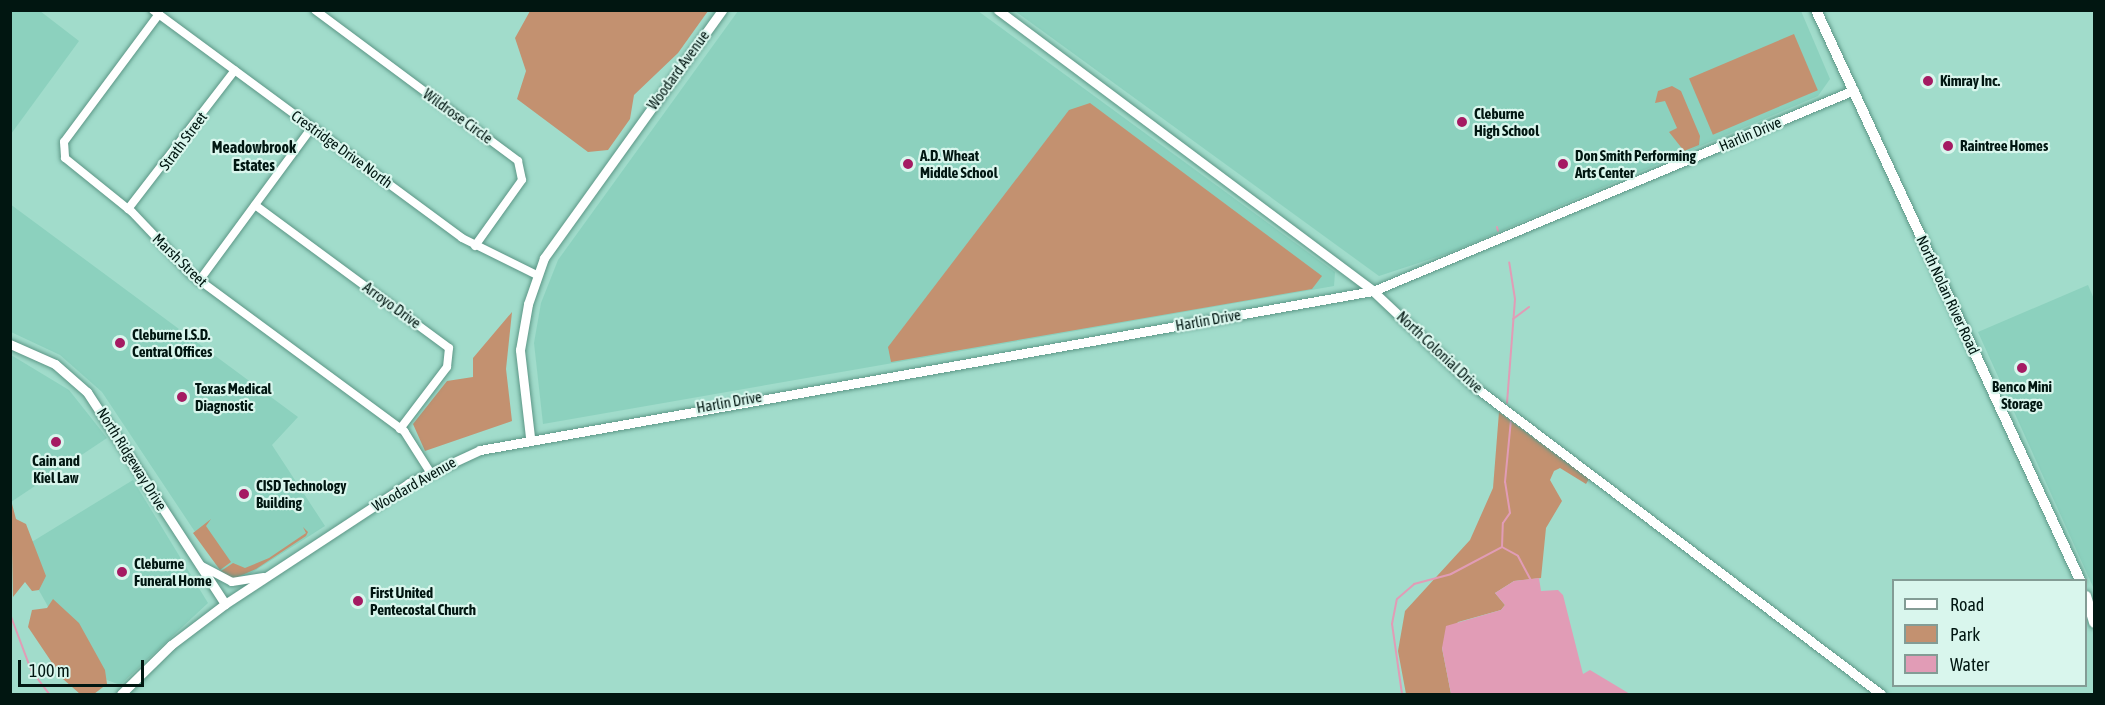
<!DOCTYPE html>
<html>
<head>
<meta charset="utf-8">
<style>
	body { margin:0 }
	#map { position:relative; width:2105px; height:705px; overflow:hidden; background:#a1dccb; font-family:"Asap Condensed",sans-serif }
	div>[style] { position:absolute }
	.built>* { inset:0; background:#8cd1be }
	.green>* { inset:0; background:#c39170; transform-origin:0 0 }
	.water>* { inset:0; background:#e19cb6 }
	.stream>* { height:2px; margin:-1px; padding:0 1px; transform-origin:1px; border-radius:1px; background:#e19cb6 }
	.roads { filter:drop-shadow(0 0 2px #5c9686) drop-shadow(0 0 2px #5c9686) }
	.minor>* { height:8px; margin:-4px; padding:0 4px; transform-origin:4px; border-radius:4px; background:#fff }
	.tertiary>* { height:9px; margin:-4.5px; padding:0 4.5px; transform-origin:4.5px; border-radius:4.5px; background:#fff }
	.secondary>* { height:10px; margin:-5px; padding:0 5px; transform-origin:5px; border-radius:5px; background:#fff }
	.dots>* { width:16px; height:16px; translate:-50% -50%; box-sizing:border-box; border:3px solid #d9f6ed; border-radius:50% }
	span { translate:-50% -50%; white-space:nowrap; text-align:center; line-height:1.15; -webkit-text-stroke:4.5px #d9f6ed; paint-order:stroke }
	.street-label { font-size:15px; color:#011611 }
	.poi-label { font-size:15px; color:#011611; font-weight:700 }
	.left { translate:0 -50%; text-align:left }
	.neighbourhood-label { font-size:16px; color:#011611; font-weight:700 }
	.frame { position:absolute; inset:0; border:12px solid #011611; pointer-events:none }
	.legend { position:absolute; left:1892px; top:579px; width:195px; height:108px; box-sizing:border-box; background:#d9f6ed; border:2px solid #839c95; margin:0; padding:8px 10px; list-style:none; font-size:18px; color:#011611 }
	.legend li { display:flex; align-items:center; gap:12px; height:30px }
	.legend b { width:30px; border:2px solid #839c95 }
	.scale { position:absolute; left:18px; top:660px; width:126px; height:27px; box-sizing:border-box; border:3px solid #011611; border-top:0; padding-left:8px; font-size:18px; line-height:21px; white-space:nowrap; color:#011611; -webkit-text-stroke:4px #d9f6ed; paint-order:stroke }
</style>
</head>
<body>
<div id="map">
	<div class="built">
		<div style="clip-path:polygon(11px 10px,40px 11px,79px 41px,11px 134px)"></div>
		<div style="clip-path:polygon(738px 11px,978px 11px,1335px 272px,1334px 286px,543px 424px,534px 343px,541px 303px,558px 260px)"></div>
		<div style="clip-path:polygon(1015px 11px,1801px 11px,1830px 79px,1818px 96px,1449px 253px,1379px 276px)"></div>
		<div style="clip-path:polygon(10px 204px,298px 417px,272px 445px,325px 526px,245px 577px,223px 574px,102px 392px,60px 355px,11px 332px)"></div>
		<div style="clip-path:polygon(2088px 285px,2094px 299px,2094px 589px,1978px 332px)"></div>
		<div style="clip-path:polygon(11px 355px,69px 390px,107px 438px,11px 502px)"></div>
		<div style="clip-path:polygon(133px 480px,208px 603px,120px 685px,84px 671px,17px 551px)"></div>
	</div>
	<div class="green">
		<div style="clip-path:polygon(530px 11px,530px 10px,708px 11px,678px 53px,634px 95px,630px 119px,608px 150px,588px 152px,517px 99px,526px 71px,515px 38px)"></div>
		<div style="left:1794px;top:34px;width:61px;height:114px;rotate:67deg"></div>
		<div style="clip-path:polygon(1672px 86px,1681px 91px,1700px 136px,1699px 145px,1684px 151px,1669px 132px,1677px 128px,1665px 101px,1655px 103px,1658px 91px)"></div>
		<div style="clip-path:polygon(1090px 103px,1322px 276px,1312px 289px,891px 362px,888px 347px,1069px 110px)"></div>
		<div style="clip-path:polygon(512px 312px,506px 369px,512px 421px,425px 451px,413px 424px,447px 381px,473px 377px,473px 358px)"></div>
		<div style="clip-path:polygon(1499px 412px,1589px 479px,1586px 484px,1560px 468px,1554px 471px,1550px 480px,1562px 501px,1546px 528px,1541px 578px,1514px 581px,1495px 593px,1505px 605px,1501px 610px,1458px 622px,1442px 648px,1451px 694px,1406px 694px,1398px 651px,1405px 611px,1470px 540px,1493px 488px)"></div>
		<div style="clip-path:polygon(11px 500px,16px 519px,26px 524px,46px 576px,39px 590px,32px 591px,25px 582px,13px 597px)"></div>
		<div style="clip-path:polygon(211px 519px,206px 526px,231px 562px,220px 570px,193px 533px)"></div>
		<div style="clip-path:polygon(303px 527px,308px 532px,306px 536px,256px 569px,233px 579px,221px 571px,233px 563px,245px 568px,269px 558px,306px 533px)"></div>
		<div style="clip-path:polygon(53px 599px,79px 623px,105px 670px,107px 684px,94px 694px,80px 694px,63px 679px,28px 627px,32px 610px,47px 608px)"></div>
	</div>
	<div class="water">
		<div style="clip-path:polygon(1539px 578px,1541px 591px,1558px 590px,1563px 595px,1583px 674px,1590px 670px,1630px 694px,1451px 694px,1442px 648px,1446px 626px,1501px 610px,1505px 605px,1495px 593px,1514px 581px)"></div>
	</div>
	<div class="stream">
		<div style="left:1497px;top:227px;width:4px;rotate:76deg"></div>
		<div style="left:1513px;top:319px;width:20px;rotate:-37deg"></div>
		<div style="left:1507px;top:403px;width:104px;rotate:-85.6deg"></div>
		<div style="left:1515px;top:299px;width:37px;rotate:-99deg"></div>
		<div style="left:1502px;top:547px;width:18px;rotate:29deg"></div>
		<div style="left:1518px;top:556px;width:27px;rotate:62deg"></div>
		<div style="left:10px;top:614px;width:60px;rotate:69.4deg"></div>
		<div style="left:31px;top:670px;width:30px;rotate:53deg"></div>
		<div style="left:1402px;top:694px;width:71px;rotate:-98.1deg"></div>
		<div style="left:1392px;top:624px;width:25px;rotate:-79deg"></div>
		<div style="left:1397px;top:599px;width:23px;rotate:-41deg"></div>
		<div style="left:1414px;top:584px;width:38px;rotate:-15deg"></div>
		<div style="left:1451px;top:574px;width:58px;rotate:-27.9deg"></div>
		<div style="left:1502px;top:547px;width:24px;rotate:-88deg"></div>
		<div style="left:1503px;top:523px;width:12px;rotate:-55deg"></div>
		<div style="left:1510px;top:513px;width:31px;rotate:-99deg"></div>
		<div style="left:1505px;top:482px;width:62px;rotate:-84.5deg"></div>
	</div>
	<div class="roads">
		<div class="minor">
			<div style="left:153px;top:10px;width:384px;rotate:36.4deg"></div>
			<div style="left:462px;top:238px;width:84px;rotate:26.3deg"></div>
			<div style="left:315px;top:10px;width:253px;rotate:36.6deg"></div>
			<div style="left:518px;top:161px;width:19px;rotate:78deg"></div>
			<div style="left:522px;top:180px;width:81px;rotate:125.5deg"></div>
			<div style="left:159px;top:14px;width:159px;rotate:126.6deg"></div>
			<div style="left:64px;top:142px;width:16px;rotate:86deg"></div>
			<div style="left:65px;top:158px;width:86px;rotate:38.9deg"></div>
			<div style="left:132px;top:212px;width:86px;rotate:46.4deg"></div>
			<div style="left:191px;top:274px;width:265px;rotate:36.4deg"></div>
			<div style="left:404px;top:431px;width:49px;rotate:57.6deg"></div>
			<div style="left:255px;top:205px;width:241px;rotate:36.4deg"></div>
			<div style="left:449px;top:348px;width:19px;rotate:96deg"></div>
			<div style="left:447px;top:367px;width:78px;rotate:127.2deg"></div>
			<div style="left:128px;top:209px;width:175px;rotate:-52.4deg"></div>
			<div style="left:199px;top:281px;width:191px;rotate:-53.7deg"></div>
			<div style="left:200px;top:565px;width:36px;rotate:28deg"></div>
			<div style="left:232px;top:582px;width:32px;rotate:-9deg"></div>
		</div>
		<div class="tertiary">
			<div style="left:998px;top:10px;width:469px;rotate:36.8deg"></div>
			<div style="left:1373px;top:291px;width:140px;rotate:43.3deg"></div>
			<div style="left:1475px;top:387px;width:509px;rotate:37.1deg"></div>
			<div style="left:10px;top:344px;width:49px;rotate:24deg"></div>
			<div style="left:55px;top:364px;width:43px;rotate:41.2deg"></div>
			<div style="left:87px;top:392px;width:253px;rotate:56.9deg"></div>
			<div style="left:530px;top:437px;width:88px;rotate:-96.6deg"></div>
			<div style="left:520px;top:350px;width:47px;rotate:-80.1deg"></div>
			<div style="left:528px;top:304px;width:49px;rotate:-70.8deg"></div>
			<div style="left:544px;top:258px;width:305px;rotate:-54.3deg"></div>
			<div style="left:121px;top:694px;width:70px;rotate:-44.4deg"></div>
			<div style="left:171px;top:645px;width:68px;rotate:-37.2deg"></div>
			<div style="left:225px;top:604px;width:220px;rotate:-33.3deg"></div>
			<div style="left:409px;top:483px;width:78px;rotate:-24.9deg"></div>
			<div style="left:480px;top:450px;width:907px;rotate:-10.1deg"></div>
			<div style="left:1373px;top:291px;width:521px;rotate:-22.68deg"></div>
		</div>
		<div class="secondary">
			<div style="left:1816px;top:10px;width:628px;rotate:65.15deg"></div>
			<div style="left:2086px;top:596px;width:28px;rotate:73deg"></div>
		</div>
	</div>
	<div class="dots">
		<div style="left:1928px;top:81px;background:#a51b63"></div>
		<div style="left:1462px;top:122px;background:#a51b63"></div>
		<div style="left:1948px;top:146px;background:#a51b63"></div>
		<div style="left:908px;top:164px;background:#a51b63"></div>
		<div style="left:1563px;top:164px;background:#a51b63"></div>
		<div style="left:120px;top:343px;background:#a51b63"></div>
		<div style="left:2022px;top:368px;background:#a51b63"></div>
		<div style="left:182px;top:397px;background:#a51b63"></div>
		<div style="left:56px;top:442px;background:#a51b63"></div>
		<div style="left:244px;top:494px;background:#a51b63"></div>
		<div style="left:122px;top:572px;background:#a51b63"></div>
		<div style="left:358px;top:601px;background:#a51b63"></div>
	</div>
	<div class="street-label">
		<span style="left:678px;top:70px;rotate:-54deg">Woodard Avenue</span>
		<span style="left:458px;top:116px;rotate:36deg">Wildrose Circle</span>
		<span style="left:1750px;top:134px;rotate:-23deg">Harlin Drive</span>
		<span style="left:183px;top:141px;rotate:-53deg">Strath Street</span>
		<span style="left:342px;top:149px;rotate:36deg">Crestridge Drive North</span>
		<span style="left:180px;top:260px;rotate:44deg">Marsh Street</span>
		<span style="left:1948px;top:295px;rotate:65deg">North Nolan River Road</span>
		<span style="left:392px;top:305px;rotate:36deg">Arroyo Drive</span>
		<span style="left:1208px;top:320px;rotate:-10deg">Harlin Drive</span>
		<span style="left:1440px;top:352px;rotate:43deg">North Colonial Drive</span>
		<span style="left:729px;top:402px;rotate:-10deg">Harlin Drive</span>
		<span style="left:132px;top:459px;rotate:58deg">North Ridgeway Drive</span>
		<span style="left:414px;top:484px;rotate:-30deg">Woodard Avenue</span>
	</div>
	<div class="poi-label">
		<span class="left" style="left:1940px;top:81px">Kimray Inc.</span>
		<span class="left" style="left:1474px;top:122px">Cleburne<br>High School</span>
		<span class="left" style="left:1960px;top:146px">Raintree Homes</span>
		<span class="left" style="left:920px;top:164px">A.D. Wheat<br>Middle School</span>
		<span class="left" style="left:1575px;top:164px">Don Smith Performing<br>Arts Center</span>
		<span class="left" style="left:132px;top:343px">Cleburne I.S.D.<br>Central Offices</span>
		<span style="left:2022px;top:395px">Benco Mini<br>Storage</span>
		<span class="left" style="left:195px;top:397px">Texas Medical<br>Diagnostic</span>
		<span style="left:56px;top:469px">Cain and<br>Kiel Law</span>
		<span class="left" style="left:256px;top:494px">CISD Technology<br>Building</span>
		<span class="left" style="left:134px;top:572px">Cleburne<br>Funeral Home</span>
		<span class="left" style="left:370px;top:601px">First United<br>Pentecostal Church</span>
	</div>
	<div class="neighbourhood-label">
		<span style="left:254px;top:156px">Meadowbrook<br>Estates</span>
	</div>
	<div class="frame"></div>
	<ul class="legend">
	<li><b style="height:8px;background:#fff"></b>Road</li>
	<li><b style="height:16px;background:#c39170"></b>Park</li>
	<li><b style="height:16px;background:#e19cb6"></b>Water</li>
	</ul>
	<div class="scale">100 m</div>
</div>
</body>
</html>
